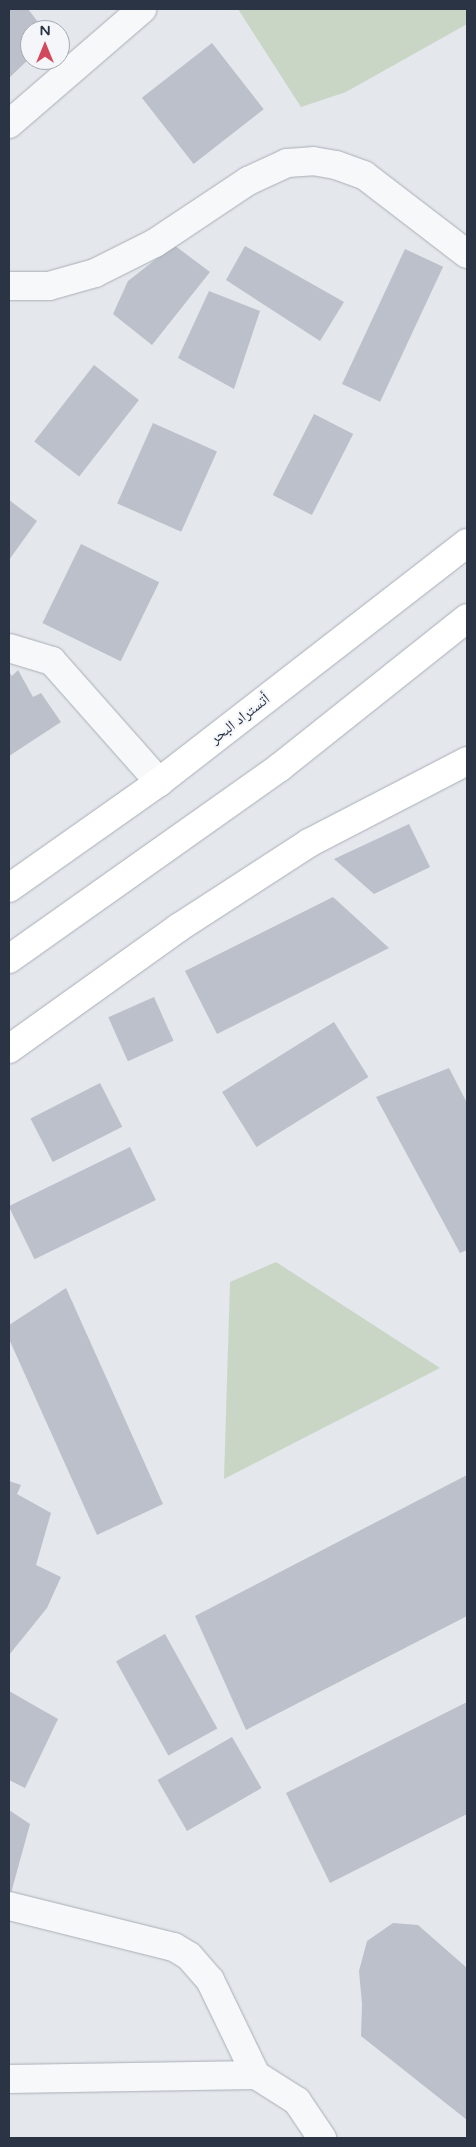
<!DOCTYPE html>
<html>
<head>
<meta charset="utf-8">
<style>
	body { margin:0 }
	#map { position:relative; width:476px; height:2147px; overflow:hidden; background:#e4e7ec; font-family:"Varela Round","Noto Naskh Arabic",sans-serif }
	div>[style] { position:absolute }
	.green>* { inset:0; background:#c9d6c5 }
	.building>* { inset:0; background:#bbc0ca; transform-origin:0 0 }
	.roads { filter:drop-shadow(0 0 1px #a9aeb7) drop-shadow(0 0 1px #a9aeb7) }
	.minor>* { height:28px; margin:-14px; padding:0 14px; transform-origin:14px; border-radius:14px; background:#f7f8fa }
	.major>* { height:28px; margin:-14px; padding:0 14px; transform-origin:14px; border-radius:14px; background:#fff }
	.highway>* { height:28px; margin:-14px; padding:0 14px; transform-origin:14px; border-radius:14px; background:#fff }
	span { translate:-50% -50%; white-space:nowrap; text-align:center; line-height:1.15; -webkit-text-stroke:4px #f4f6f9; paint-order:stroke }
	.street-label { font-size:15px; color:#2b3445 }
	.frame { position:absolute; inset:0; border:10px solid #2b3445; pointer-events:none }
	.north { position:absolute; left:20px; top:20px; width:50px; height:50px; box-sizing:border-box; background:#f4f6f9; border:1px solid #a4a8b1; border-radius:50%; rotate:0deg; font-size:14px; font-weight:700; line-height:20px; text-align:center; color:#2b3445 }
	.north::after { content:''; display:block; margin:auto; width:18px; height:22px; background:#d1495b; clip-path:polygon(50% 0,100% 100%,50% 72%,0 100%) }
</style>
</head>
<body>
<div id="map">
	<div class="green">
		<div style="clip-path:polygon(238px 9px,467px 9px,467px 24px,346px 92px,301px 107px)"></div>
		<div style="clip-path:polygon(276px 1262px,440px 1368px,224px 1479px,230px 1282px)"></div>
	</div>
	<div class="building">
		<div style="clip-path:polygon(9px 9px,28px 9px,44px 30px,30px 30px,30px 58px,9px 78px)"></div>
		<div style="left:212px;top:43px;width:84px;height:89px;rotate:52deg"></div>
		<div style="clip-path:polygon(174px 245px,210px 272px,152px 345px,113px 314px,128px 281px)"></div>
		<div style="clip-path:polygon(245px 246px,344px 302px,320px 341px,226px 280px)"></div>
		<div style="left:405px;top:249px;width:42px;height:149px;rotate:25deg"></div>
		<div style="clip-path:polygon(209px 291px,260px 311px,234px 389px,178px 358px)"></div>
		<div style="left:94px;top:365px;width:57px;height:97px;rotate:38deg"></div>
		<div style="left:314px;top:414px;width:44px;height:91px;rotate:27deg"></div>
		<div style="left:153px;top:423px;width:70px;height:88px;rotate:24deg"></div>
		<div style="clip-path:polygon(9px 500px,37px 521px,9px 560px)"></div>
		<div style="left:81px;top:544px;width:87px;height:88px;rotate:26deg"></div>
		<div style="clip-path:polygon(18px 670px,33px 697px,41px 693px,61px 722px,9px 756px,9px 672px,12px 676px)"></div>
		<div style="clip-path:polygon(409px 824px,430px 867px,374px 894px,334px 859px)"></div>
		<div style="clip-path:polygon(333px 897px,389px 948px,217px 1034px,185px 971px)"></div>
		<div style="left:154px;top:997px;width:48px;height:50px;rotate:66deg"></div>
		<div style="left:334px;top:1022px;width:65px;height:132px;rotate:58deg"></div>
		<div style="clip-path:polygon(449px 1068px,467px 1103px,467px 1250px,460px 1253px,376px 1097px)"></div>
		<div style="left:100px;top:1083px;width:49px;height:78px;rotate:63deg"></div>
		<div style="left:130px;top:1147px;width:59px;height:135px;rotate:64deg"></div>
		<div style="clip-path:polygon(66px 1288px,163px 1504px,97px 1535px,9px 1339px,9px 1325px)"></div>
		<div style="clip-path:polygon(467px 1475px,467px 1616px,246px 1730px,195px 1616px)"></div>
		<div style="clip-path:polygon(9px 1481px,21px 1485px,17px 1494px,51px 1513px,36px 1565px,61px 1577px,47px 1608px,9px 1655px)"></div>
		<div style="left:165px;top:1634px;width:108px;height:56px;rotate:61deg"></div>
		<div style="clip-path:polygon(9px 1691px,58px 1719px,25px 1788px,9px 1780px)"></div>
		<div style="clip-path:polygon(467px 1702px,467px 1814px,330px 1883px,286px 1793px)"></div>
		<div style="left:232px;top:1737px;width:59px;height:86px;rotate:60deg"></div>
		<div style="clip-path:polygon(9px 1810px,30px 1824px,11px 1893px,9px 1893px)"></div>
		<div style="clip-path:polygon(393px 1923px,418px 1925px,467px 1968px,467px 2120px,361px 2036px,362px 2004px,359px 1971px,367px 1941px)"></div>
	</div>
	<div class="roads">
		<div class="minor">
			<div style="left:9px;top:124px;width:176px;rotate:-40.8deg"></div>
			<div style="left:9px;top:286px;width:40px"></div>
			<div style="left:49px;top:286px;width:48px;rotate:-15.8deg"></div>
			<div style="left:95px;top:273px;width:67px;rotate:-26.6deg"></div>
			<div style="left:155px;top:243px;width:112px;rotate:-33.7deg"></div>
			<div style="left:248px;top:181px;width:43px;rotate:-24.8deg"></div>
			<div style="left:287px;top:163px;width:26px;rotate:-4deg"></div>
			<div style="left:313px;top:161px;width:23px;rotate:10deg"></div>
			<div style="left:336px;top:165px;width:30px;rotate:20deg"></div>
			<div style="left:364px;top:175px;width:130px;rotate:37.5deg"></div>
			<div style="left:9px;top:648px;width:45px;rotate:16.8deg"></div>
			<div style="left:52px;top:661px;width:162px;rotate:48.5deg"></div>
			<div style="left:9px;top:1906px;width:170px;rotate:14deg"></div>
			<div style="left:174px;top:1947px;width:17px;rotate:31deg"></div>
			<div style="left:189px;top:1956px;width:32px;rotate:49deg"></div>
			<div style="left:210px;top:1980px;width:106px;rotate:64.2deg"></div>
			<div style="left:9px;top:2079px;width:247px;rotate:-0.9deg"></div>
			<div style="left:256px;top:2075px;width:49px;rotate:32.4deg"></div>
			<div style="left:297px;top:2101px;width:45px;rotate:56deg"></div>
		</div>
		<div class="major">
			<div style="left:9px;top:1049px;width:208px;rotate:-35.6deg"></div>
			<div style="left:178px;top:928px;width:156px;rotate:-33deg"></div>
			<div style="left:309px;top:843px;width:178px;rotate:-27.4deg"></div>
		</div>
		<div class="highway">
			<div style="left:9px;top:888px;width:184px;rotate:-35.2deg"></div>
			<div style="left:159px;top:782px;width:390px;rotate:-37.8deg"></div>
			<div style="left:9px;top:959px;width:332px;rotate:-35.3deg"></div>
			<div style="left:280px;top:767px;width:239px;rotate:-38.5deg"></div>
		</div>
	</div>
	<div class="street-label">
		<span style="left:240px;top:719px;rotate:-38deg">أتستراد البحر</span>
	</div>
	<div class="frame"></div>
	<div class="north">N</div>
</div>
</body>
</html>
